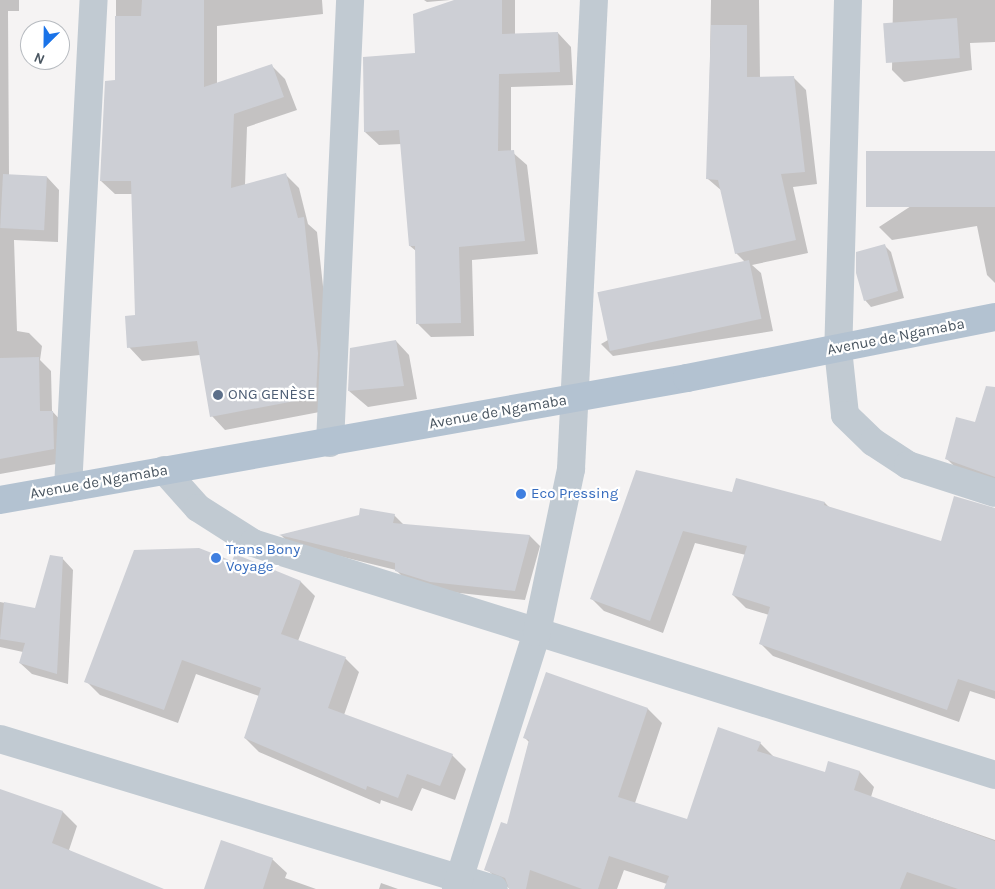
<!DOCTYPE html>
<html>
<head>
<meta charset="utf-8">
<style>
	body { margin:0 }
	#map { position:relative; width:995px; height:889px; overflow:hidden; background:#f5f3f3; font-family:Karla,sans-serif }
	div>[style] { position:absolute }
	.shadow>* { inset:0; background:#0003 }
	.building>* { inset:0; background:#cdcfd5; transform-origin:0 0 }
	.minor>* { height:28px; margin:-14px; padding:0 14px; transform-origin:14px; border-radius:14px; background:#c1cad2 }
	.major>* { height:28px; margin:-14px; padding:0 14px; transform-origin:14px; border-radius:14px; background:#b3c2d1 }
	.dots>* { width:14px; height:14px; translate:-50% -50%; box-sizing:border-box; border:2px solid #fff; border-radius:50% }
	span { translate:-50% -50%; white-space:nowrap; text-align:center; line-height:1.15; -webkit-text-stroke:4.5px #fff; paint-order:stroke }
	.street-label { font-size:15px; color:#4a5661 }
	.service-label { font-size:15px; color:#4e5e75 }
	.left { translate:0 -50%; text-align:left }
	.shop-label { font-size:15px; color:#366cbe }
	.north { position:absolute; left:20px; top:20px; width:50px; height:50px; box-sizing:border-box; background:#fff; border:1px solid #b7bbc0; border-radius:50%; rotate:203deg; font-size:14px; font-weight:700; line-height:20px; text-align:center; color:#4a5661 }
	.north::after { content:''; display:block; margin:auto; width:18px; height:22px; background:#1a73e8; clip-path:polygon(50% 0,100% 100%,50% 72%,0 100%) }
</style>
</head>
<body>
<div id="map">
	<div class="shadow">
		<div style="clip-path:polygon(0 0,19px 0,19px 11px,8px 11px,9px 175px,47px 177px,59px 190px,58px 242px,14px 240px,17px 331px,29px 333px,42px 346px,40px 360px,51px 371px,52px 411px,65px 425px,67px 462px,0 474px)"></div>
		<div style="clip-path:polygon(116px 0,322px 0,323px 14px,217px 26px,217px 84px,271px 65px,285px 79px,297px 110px,247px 127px,245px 185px,286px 175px,299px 188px,308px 224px,317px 232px,332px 367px,330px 410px,225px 430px,212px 416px,200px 355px,142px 361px,129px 347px,136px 316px,133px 194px,115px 194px,101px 181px,116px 81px)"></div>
		<div style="clip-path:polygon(424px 0,450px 0,427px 2px)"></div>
		<div style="clip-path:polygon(456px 0,515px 0,515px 35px,558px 33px,571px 47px,573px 85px,511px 87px,511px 151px,527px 165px,538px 254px,472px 260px,474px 336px,431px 337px,418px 324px,416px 251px,410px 246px,402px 144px,379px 145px,365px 132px)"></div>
		<div style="clip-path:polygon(711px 0,759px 0,760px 78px,793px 77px,806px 90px,817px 184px,793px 187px,808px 253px,752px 265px,761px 273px,773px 331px,613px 356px,601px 344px,745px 262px,736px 253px,722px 191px,708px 179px)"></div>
		<div style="clip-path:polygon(893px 0,995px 0,995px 42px,970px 43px,972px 70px,904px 82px,892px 70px)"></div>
		<div style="clip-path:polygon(995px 151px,995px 283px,987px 275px,977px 226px,892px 240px,879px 227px)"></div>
		<div style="clip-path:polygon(885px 246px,891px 252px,904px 298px,871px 307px,865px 300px)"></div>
		<div style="clip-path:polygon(396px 341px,409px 355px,417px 399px,368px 407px,349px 391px)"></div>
		<div style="clip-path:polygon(995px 430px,995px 484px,958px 470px,947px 459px)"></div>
		<div style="clip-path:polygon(733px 494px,825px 503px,831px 509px,941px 543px,995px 509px,995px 699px,970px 691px,959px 722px,773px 656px,760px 643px,769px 615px,746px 608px,733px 595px,746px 555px,695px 543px,663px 633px,604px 611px,591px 598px)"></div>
		<div style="clip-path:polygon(394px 515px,404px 525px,530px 536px,540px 546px,525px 600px,441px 591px,406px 580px,396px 570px,290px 544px,281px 535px,360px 516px)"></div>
		<div style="clip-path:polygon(235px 556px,301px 582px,315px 596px,298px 641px,345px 658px,359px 672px,344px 715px,452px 755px,466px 769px,455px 800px,422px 788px,412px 811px,381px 800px,380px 804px,259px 752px,245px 738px,259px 696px,196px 674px,178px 723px,100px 695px,86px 681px,232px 563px)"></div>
		<div style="clip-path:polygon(62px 558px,73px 570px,68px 684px,32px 674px,20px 663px,23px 652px,0 647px,0 602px,36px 609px)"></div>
		<div style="clip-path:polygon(547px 674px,648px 709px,662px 723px,635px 803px,688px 821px,760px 743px,775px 758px,826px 773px,829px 763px,860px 772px,874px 787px,871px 797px,995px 840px,995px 889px,665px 889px,667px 884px,624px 870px,617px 889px,510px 889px,486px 869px,508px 825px,529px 742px,525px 738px)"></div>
		<div style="clip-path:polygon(0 790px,63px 812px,77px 826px,69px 850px,122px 889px,0 889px)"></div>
		<div style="clip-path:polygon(272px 859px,287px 873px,285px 878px,316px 889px,206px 889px)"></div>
		<div style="clip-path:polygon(381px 883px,398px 889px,379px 889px)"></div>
	</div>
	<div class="building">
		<div style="clip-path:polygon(142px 0,204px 0,204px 87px,272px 64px,284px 97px,234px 114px,231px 188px,286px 173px,298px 218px,304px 217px,318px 353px,316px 397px,210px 417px,197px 341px,127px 348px,125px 316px,135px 315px,131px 181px,100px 181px,105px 81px,115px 80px,115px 16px,141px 16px)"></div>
		<div style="clip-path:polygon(454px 0,502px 0,502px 34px,558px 32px,560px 72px,499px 74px,498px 151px,514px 150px,525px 241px,459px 247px,461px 323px,416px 324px,415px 246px,409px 246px,399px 130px,364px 132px,363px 57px,415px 53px,413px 14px)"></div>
		<div style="left:957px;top:18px;width:40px;height:74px;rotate:86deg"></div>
		<div style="clip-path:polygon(711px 25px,747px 25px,747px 77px,794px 76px,805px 172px,781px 174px,796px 240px,735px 254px,718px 180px,706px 179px)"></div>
		<div style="left:995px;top:151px;width:56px;height:129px;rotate:90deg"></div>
		<div style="left:3px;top:174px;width:44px;height:54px;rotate:3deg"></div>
		<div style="clip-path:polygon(885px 244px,898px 291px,864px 301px,856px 273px,856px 252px)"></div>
		<div style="left:749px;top:260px;width:60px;height:155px;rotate:78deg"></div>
		<div style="clip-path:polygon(396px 340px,404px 386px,348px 391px,350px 348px)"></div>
		<div style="clip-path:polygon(39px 357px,40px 411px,53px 411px,54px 449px,0 459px,0 358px)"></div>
		<div style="clip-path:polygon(986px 386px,995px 387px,995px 477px,945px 459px,956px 417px,975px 422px)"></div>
		<div style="clip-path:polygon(636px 470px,732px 492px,736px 478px,825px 502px,824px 505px,941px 541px,954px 496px,995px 508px,995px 691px,958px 679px,947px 710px,759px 644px,770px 607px,732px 595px,747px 546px,683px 531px,650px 621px,590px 599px)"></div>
		<div style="clip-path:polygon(360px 508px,395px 514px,393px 523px,530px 535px,515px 591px,430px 582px,395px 571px,395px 563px,279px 535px,359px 515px)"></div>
		<div style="clip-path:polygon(199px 548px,232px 561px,235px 554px,301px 581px,281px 634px,346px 657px,328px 708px,453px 754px,440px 786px,407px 774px,398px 798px,367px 786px,366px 790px,244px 738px,261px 688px,182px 660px,164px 710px,84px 682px,134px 550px)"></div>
		<div style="clip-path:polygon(50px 555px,63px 557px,57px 674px,19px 663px,25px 643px,0 639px,4px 602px,35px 608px)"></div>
		<div style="clip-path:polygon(546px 672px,648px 708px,618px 797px,687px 819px,718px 727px,761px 742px,757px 751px,825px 772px,828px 761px,860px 771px,854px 790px,995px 841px,995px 889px,958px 889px,907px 872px,900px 889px,664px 889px,669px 876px,609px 856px,598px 889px,582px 889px,530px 870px,526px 889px,509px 889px,505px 878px,484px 870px,501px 822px,507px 824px,529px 740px,523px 738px)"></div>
		<div style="clip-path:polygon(0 789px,63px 811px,52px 843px,164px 889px,0 889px)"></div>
		<div style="clip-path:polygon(221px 840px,273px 858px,263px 889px,204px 889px)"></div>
	</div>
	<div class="minor">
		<div style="left:848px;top:0;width:349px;rotate:91.6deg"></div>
		<div style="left:838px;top:349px;width:66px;rotate:83.9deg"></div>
		<div style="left:845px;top:415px;width:39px;rotate:44deg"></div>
		<div style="left:873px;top:442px;width:42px;rotate:33.3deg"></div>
		<div style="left:908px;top:465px;width:91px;rotate:17.8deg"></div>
		<div style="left:330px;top:443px;width:443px;rotate:-87.4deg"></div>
		<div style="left:164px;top:470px;width:51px;rotate:48.2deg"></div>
		<div style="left:198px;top:508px;width:65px;rotate:32.5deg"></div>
		<div style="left:253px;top:543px;width:777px;rotate:17.36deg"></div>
		<div style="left:68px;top:488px;width:489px;rotate:-87deg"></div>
		<div style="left:0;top:739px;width:516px;rotate:16.89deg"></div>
		<div style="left:456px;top:889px;width:269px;rotate:-72.5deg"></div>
		<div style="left:537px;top:632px;width:167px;rotate:-78.2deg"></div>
		<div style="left:571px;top:469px;width:470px;rotate:-87.2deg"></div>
	</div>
	<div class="major">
		<div style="left:0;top:500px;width:698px;rotate:-10.07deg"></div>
		<div style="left:687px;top:378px;width:314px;rotate:-11.2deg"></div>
	</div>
	<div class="dots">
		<div style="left:218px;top:395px;background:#5c6f8a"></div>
		<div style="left:521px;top:494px;background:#3f7fe0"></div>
		<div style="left:216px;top:558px;background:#3f7fe0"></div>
	</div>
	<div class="street-label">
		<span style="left:896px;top:337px;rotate:-11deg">Avenue de Ngamaba</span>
		<span style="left:498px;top:412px;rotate:-10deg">Avenue de Ngamaba</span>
		<span style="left:99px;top:482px;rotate:-10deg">Avenue de Ngamaba</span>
	</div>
	<div class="service-label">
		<span class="left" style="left:228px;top:395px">ONG GENÈSE</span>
	</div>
	<div class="shop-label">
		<span class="left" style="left:531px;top:494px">Eco Pressing</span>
		<span class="left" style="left:226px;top:558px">Trans Bony<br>Voyage</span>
	</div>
	<div class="north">N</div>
</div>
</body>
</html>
